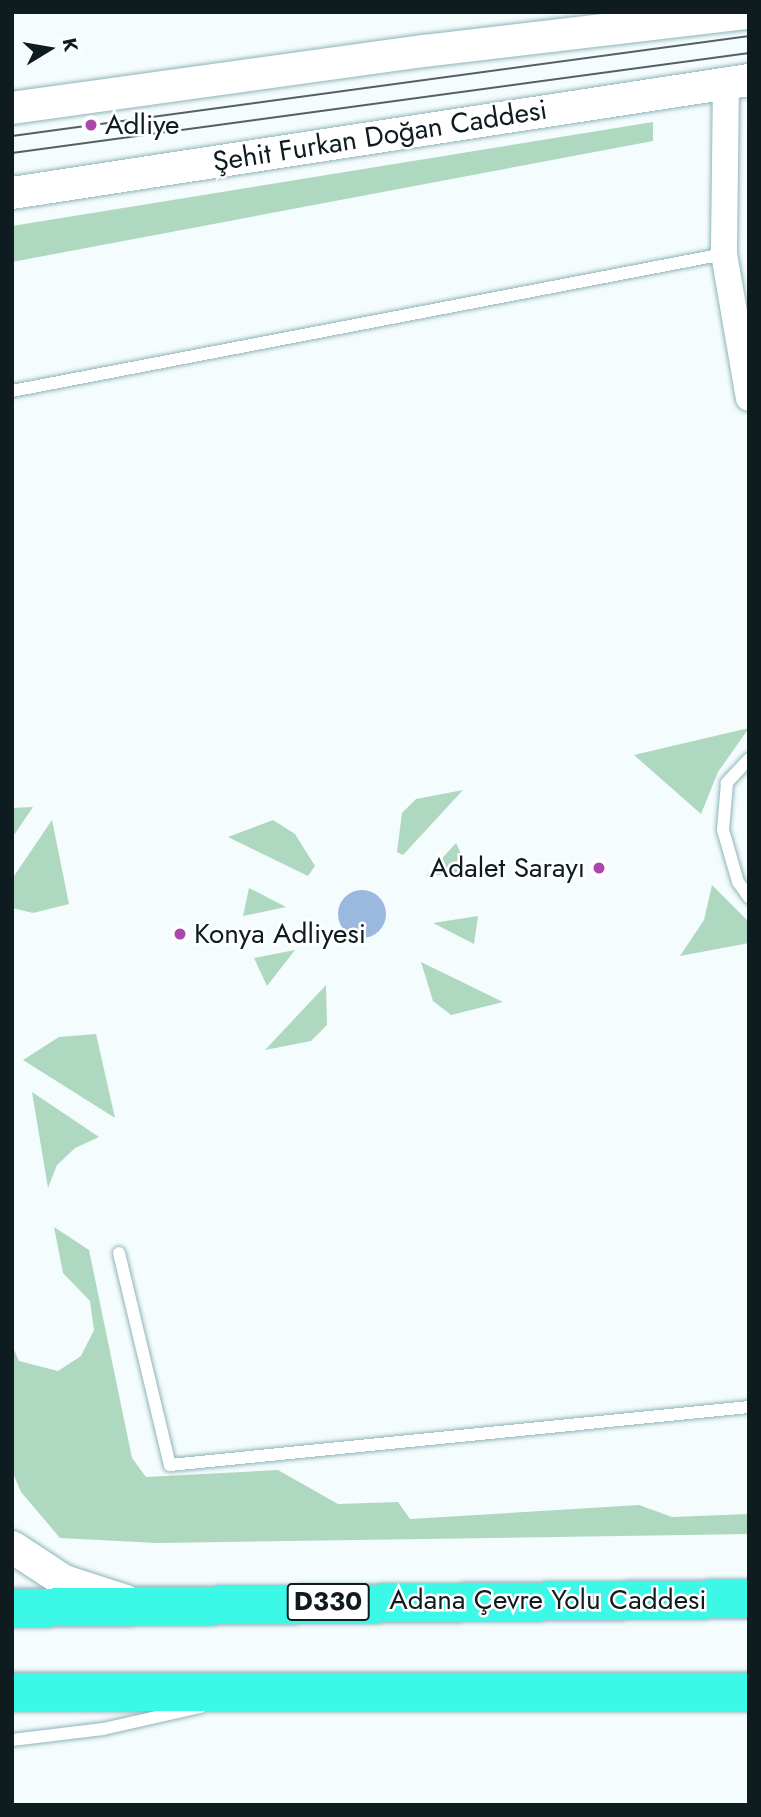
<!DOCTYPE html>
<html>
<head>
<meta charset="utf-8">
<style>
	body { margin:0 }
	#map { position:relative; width:761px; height:1817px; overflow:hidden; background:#f5fcfd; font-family:Jost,sans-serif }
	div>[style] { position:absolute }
	.green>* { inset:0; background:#aed8c0 }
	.water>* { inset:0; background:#9bb8de }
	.round { border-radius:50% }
	.roads { filter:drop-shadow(0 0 2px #8eb4b9) drop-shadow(0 0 2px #8eb4b9) }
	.service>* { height:12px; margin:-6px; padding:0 6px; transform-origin:6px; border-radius:6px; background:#fff }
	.minor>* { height:26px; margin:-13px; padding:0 13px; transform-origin:13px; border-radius:13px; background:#fff }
	.tertiary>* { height:32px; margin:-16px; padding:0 16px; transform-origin:16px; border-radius:16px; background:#fff }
	.trunk>* { height:38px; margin:-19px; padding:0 19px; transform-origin:19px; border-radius:19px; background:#3bf8e7 }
	.tram>* { height:2px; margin:-1px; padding:0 1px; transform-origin:1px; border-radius:1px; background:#546062 }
	.dots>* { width:19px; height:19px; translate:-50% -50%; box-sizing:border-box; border:4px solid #fff; border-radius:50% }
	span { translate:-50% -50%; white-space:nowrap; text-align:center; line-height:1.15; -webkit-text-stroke:5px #fff; paint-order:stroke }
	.shield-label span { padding:2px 5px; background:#fff; border:2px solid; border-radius:5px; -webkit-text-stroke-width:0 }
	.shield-label { font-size:26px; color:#0e1c1f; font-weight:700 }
	.poi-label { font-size:28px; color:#0e1c1f }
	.left { translate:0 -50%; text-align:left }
	.right { translate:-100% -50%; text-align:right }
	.street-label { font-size:28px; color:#0e1c1f }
	.frame { position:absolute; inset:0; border:14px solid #0e1c1f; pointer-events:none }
	.north { position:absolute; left:14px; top:14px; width:70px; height:70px; -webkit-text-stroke:5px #fff; paint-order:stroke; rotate:79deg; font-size:19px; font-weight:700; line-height:28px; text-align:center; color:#0e1c1f }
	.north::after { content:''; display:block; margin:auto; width:24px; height:32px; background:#0e1c1f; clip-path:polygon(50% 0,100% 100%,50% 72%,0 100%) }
</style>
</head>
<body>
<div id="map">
	<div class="green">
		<div style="clip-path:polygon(653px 122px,653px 141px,12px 262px,12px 226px)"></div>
		<div style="clip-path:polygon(749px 728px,718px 772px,701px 814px,634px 755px)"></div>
		<div style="clip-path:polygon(463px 790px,403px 855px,397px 852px,402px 813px,416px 799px)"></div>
		<div style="clip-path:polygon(33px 807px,12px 838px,12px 808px)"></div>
		<div style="clip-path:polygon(52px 820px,69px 904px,33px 913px,12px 908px,12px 879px)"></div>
		<div style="clip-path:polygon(273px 820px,295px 834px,315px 866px,308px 876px,228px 837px)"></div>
		<div style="clip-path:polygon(456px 843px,469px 872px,426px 876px)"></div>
		<div style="clip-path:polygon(712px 885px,749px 922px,749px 943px,680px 956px,704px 920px)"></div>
		<div style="clip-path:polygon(249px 888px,286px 907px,243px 916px)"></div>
		<div style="clip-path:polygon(478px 916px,474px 944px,433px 923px)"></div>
		<div style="clip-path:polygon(295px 950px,267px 986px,254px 958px)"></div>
		<div style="clip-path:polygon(421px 962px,503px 1002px,451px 1015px,433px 1001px)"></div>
		<div style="clip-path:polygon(326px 985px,327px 1025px,311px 1041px,265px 1050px)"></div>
		<div style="clip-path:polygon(96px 1034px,115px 1118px,23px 1060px,59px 1037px)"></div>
		<div style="clip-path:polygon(32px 1092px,99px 1137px,75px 1148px,57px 1165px,48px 1188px)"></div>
		<div style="clip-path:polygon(54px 1227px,89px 1250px,132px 1458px,146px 1477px,278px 1470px,338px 1504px,398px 1502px,410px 1519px,639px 1505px,672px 1517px,749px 1514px,749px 1534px,157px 1543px,60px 1538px,21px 1492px,12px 1471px,12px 1345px,19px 1361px,58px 1371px,81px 1356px,94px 1330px,90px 1301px,63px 1273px)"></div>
	</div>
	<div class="water">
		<div class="round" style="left:338px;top:890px;width:48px;height:48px"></div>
	</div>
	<div class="roads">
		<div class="service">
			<div style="left:12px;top:391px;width:725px;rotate:-10.89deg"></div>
			<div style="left:749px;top:759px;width:33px;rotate:133deg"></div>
			<div style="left:727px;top:783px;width:47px;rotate:94.9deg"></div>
			<div style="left:723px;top:830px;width:54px;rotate:73.9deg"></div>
			<div style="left:738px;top:882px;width:19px;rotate:54deg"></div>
			<div style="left:119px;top:1253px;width:218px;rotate:76.5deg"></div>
			<div style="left:170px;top:1465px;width:582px;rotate:-5.72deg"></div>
			<div style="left:12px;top:1740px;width:92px;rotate:-6.9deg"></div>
			<div style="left:103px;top:1729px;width:100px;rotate:-12.7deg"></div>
		</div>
		<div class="minor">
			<div style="left:726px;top:83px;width:171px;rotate:90.7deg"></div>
			<div style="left:724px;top:254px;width:146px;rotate:80.2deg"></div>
		</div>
		<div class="tertiary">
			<div style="left:12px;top:108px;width:416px;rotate:-7.9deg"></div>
			<div style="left:424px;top:51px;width:327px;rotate:-6.7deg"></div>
			<div style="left:12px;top:193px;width:746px;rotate:-8.72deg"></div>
			<div style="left:12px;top:1547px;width:62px;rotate:33.2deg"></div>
			<div style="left:64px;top:1581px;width:65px;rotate:17.9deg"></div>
		</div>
		<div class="trunk">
			<div style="left:12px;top:1608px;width:737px;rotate:-0.7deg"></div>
			<div style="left:12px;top:1692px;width:737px"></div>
		</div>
	</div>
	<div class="tram">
		<div style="left:12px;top:136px;width:744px;rotate:-7.73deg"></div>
		<div style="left:12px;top:153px;width:744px;rotate:-7.73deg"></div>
	</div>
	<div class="dots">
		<div style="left:91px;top:125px;background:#ab46ac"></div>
		<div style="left:599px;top:868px;background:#ab46ac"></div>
		<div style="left:180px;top:934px;background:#ab46ac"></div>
	</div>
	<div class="shield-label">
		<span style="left:328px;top:1602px">D330</span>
	</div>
	<div class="poi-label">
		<span class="left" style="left:105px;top:125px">Adliye</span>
		<span class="right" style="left:585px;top:868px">Adalet Sarayı</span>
		<span class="left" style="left:194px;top:934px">Konya Adliyesi</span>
	</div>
	<div class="street-label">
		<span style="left:380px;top:136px;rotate:-9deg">Şehit Furkan Doğan Caddesi</span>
		<span style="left:548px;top:1600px">Adana Çevre Yolu Caddesi</span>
	</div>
	<div class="frame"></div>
	<div class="north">K</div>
</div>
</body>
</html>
